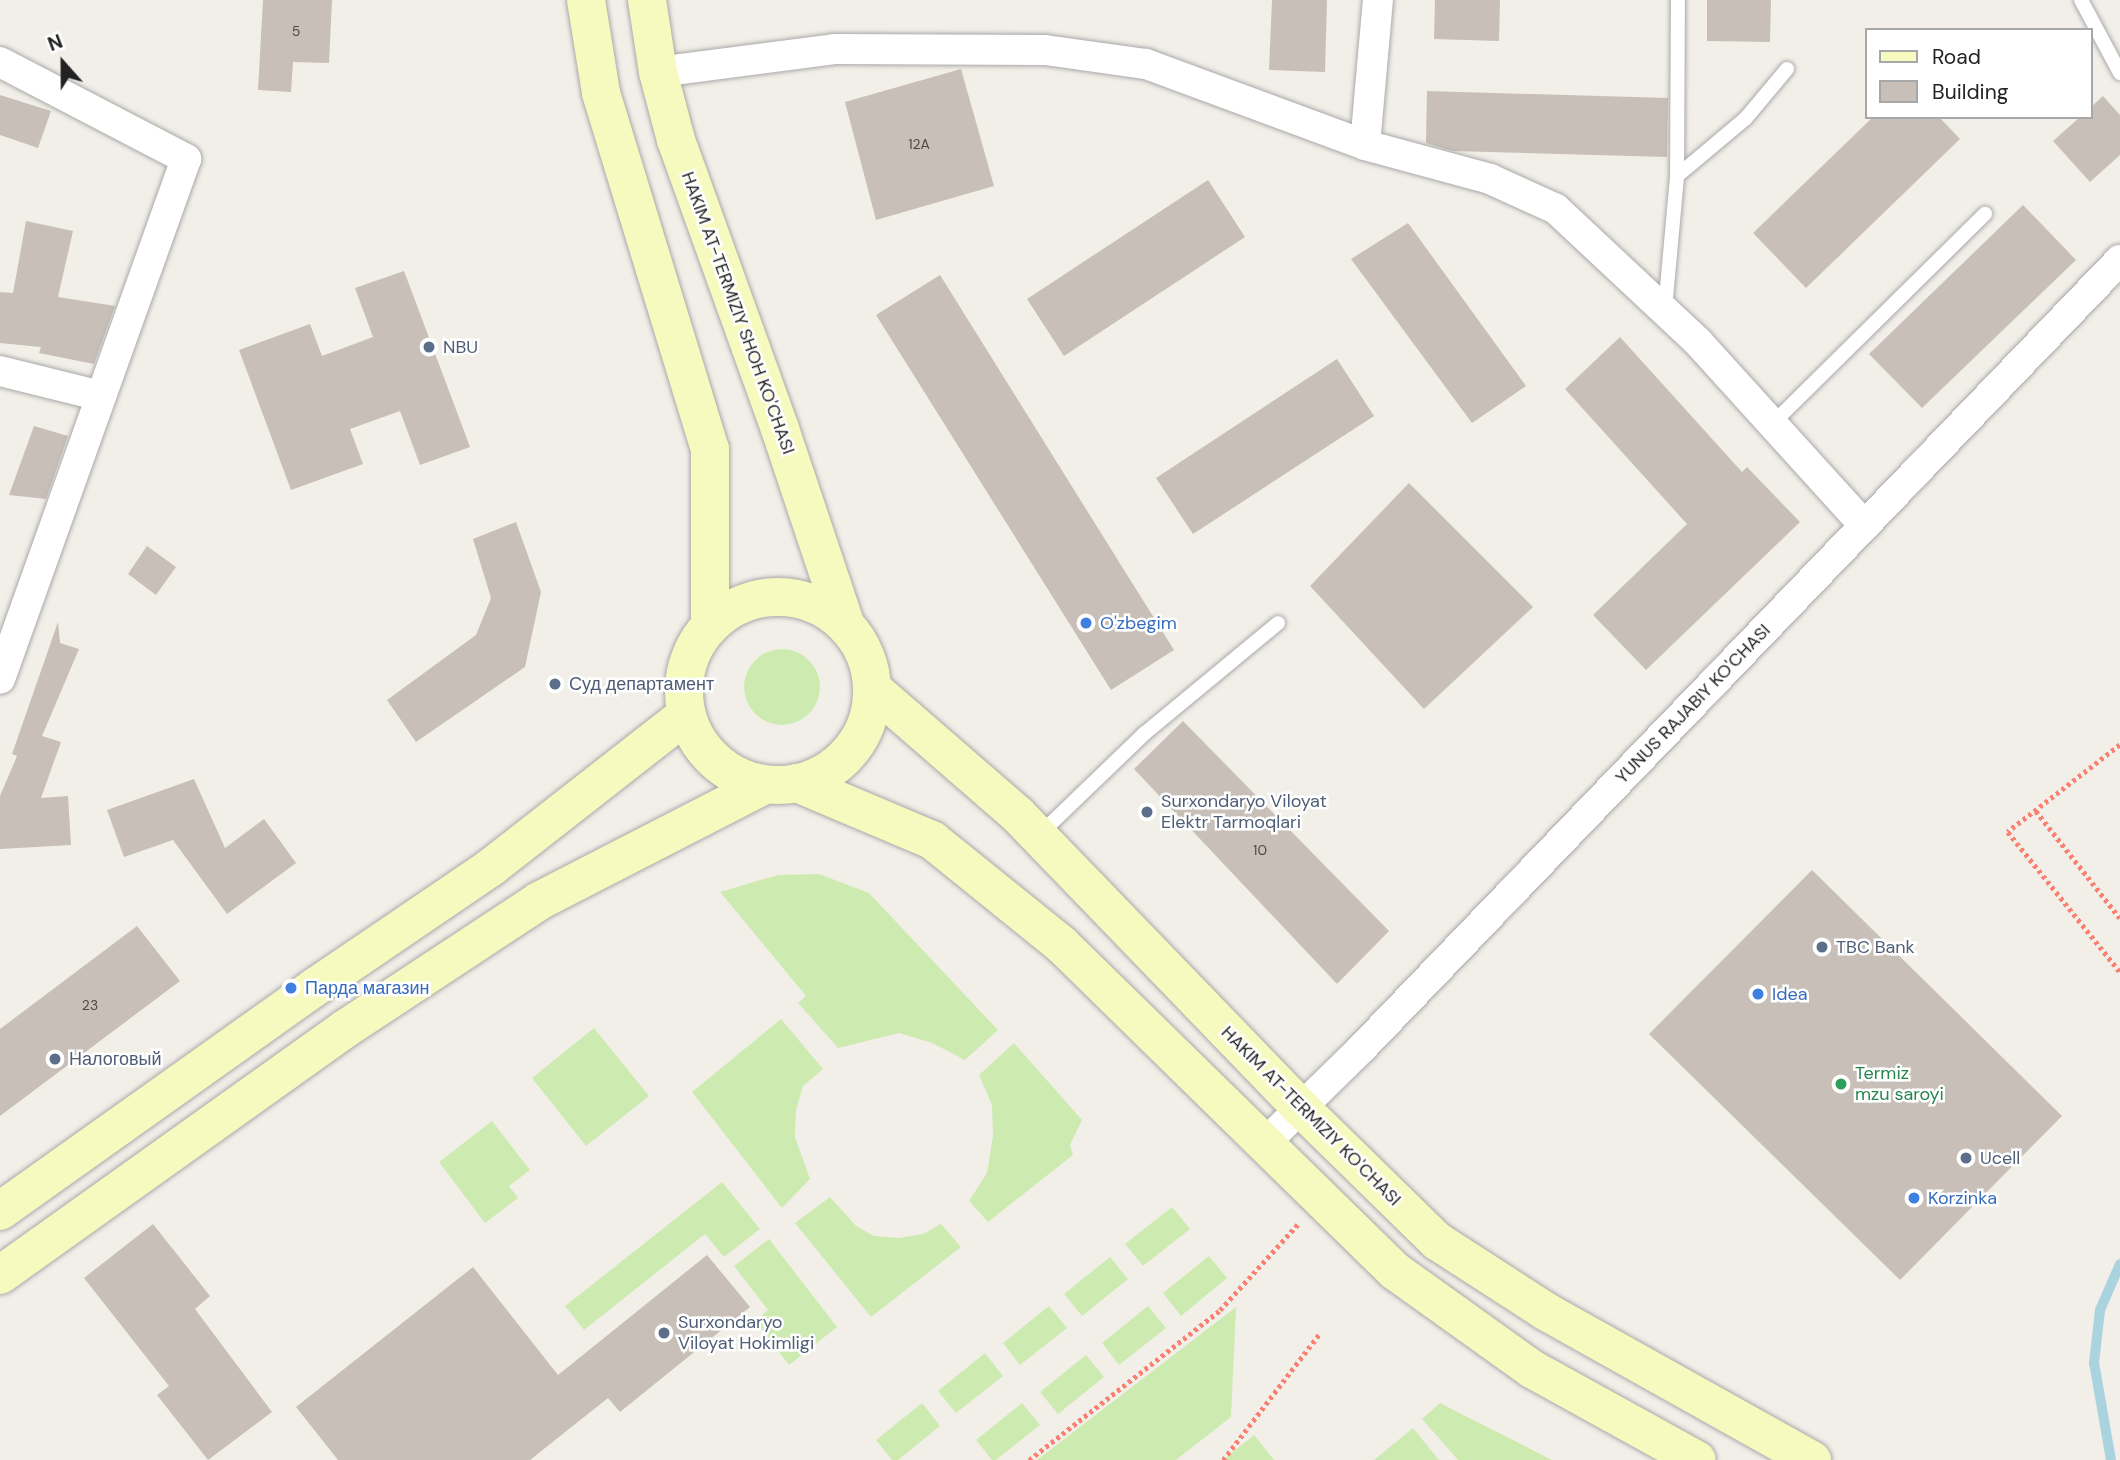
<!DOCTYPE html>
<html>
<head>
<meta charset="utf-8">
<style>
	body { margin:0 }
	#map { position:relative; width:2120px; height:1460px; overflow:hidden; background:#f2efe9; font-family:"DM Sans",sans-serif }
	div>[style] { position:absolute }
	.grass>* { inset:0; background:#cdebb0 }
	.round { border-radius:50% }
	.stream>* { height:10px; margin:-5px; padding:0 5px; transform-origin:5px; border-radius:5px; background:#aad3df }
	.building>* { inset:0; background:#c7bfb8 }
	.path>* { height:4.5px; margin-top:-2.25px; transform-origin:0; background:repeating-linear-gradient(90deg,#fa8072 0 3.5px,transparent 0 7px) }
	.roads { filter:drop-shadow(0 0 2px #a9a9a9) drop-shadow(0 0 2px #a9a9a9) }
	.lane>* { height:14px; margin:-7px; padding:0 7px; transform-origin:7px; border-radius:7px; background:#fff }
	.street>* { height:30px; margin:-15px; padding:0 15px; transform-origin:15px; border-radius:15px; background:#fff }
	.secondary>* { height:38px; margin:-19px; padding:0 19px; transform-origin:19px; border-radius:19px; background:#f7fabf }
	.secondary>.ring { margin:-19px; padding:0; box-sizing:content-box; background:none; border:38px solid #f7fabf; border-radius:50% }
	.dots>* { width:19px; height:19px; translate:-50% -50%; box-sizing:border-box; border:4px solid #fff; border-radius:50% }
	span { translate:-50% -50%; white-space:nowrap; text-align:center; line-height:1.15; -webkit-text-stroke:5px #fff; paint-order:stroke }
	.number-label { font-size:14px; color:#4b4948 }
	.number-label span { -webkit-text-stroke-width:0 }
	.street-label { font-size:18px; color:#222 }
	.service-label { font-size:18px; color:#4e5e75 }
	.left { translate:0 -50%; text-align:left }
	.shop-label { font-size:18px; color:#366cbe }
	.leisure-label { font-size:18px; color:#27864d }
	.legend { position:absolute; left:1865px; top:28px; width:228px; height:91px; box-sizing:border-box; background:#fff; border:2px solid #a7a7a7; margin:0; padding:9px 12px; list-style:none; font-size:21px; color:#222 }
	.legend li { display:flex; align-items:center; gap:14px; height:35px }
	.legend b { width:35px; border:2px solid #a7a7a7 }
	.north { position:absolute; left:28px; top:28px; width:70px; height:70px; -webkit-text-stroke:5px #fff; paint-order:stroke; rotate:339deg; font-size:19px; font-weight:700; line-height:28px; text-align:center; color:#222 }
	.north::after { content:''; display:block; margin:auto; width:24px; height:32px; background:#222; clip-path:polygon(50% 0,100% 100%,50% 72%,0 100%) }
</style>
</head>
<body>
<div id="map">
	<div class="grass">
		<div class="round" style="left:744px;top:649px;width:76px;height:76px"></div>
		<div style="clip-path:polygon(819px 874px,869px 893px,998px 1030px,965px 1060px,932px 1043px,899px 1033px,838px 1048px,798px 1003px,806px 996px,720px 892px,778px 875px)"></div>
		<div style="clip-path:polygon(781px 1019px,823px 1069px,803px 1086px,796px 1110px,795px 1137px,810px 1179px,782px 1208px,692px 1092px)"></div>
		<div style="clip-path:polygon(594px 1028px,649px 1096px,586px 1146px,532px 1078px)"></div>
		<div style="clip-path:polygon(1014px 1043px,1082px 1120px,1070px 1145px,1073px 1155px,988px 1222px,969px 1201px,987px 1173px,993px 1136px,992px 1105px,979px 1075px)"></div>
		<div style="clip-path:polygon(492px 1121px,530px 1170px,509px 1186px,518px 1198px,485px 1223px,439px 1162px)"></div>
		<div style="clip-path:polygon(722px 1182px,760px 1229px,724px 1257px,705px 1234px,584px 1330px,565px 1306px)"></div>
		<div style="clip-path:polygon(830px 1197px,856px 1226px,874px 1236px,899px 1238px,923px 1234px,941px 1224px,961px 1247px,871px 1317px,795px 1223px)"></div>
		<div style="clip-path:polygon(1172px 1207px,1190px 1229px,1143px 1266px,1125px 1244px)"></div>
		<div style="clip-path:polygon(769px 1239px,837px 1327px,789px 1365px,755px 1321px,768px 1310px,734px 1266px)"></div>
		<div style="clip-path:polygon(1209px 1256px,1227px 1278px,1181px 1316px,1163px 1293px)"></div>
		<div style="clip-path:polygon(1110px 1257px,1128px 1279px,1082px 1316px,1064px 1294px)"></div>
		<div style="clip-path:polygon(1049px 1306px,1067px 1328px,1020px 1365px,1003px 1343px)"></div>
		<div style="clip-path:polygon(1148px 1306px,1166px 1328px,1119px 1365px,1102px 1343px)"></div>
		<div style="clip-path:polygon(1236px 1307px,1231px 1417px,1176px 1460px,1037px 1460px)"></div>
		<div style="clip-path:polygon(985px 1353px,1003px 1376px,956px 1413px,938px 1391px)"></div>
		<div style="clip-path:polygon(1086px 1355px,1104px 1377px,1058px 1414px,1040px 1392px)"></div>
		<div style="clip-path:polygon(922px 1403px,940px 1426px,898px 1460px,892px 1460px,876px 1440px)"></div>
		<div style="clip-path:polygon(1022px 1403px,1040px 1425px,996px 1460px,992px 1460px,976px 1440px)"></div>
		<div style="clip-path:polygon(1440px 1403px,1552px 1460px,1458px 1460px,1422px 1419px)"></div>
		<div style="clip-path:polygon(1413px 1428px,1439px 1460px,1374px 1460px)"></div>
		<div style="clip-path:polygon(1254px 1435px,1274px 1460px,1223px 1460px)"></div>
	</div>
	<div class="stream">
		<div style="left:2111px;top:1460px;width:98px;rotate:-99.9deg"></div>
		<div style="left:2094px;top:1363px;width:53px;rotate:-83.5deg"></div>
		<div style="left:2100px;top:1310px;width:50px;rotate:-66.5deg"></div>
	</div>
	<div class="building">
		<div style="clip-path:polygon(263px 0,332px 0,329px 63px,293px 62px,291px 92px,258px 90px)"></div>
		<div style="clip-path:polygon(1272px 0,1327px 0,1325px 72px,1269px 70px)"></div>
		<div style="clip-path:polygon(1435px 0,1500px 0,1499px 41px,1434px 39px)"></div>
		<div style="clip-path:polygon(1707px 0,1771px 0,1770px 42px,1707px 41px)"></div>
		<div style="clip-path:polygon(961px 69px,994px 186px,876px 220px,845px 102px)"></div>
		<div style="clip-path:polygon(1427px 91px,1668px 98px,1667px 157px,1452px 151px,1426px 143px)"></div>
		<div style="clip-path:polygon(0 95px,51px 111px,38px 148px,0 135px)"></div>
		<div style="clip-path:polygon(2103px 96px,2120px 115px,2120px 155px,2090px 182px,2053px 141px,2080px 117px,2090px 117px,2090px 108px)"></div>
		<div style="clip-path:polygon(1873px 117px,1939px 117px,1960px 139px,1806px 288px,1753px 233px)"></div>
		<div style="clip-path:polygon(1208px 180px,1245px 237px,1064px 356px,1027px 299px)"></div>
		<div style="clip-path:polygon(2023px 205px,2076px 260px,1922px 408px,1869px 354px)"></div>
		<div style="clip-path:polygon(26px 221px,73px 231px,58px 297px,115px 306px,94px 364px,39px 353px,41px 347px,0 343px,0 292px,13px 293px)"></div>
		<div style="clip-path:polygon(1408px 223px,1526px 386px,1472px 423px,1351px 259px)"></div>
		<div style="clip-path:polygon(404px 271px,470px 447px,420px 465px,400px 411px,350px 429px,363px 464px,291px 490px,239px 350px,310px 324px,322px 356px,373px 337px,355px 288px)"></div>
		<div style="clip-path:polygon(940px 275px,1174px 650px,1111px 690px,876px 315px)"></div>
		<div style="clip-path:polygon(1620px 337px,1742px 472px,1747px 467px,1800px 522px,1646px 670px,1593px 615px,1687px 524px,1565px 389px)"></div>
		<div style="clip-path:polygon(1337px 359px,1374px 416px,1193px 534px,1156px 478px)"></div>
		<div style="clip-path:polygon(34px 426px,68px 436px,46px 499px,9px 495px)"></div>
		<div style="clip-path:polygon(1409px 483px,1533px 607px,1424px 709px,1310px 586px)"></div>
		<div style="clip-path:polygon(516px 522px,541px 592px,525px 667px,416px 742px,387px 700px,476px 635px,491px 598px,473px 539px)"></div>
		<div style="clip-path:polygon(147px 546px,176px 567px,156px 595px,128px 574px)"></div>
		<div style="clip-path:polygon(58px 622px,60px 643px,79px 649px,42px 736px,61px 742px,41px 798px,68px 796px,71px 845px,0 849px,0 796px,17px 756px,12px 754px)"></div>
		<div style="clip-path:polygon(1183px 721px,1389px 931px,1337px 984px,1134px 769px)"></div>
		<div style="clip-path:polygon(194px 779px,225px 848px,264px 819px,296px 863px,227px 914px,173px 840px,124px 857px,107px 810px)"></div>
		<div style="clip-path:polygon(1812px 870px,2062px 1116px,1900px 1280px,1649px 1034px)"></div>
		<div style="clip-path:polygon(137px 926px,180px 981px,0 1116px,0 1029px)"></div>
		<div style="clip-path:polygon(153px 1224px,210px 1296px,195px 1309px,272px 1412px,208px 1460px,157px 1395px,169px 1386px,84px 1278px)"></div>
		<div style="clip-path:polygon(707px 1255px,750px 1307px,620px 1412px,608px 1398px,530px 1460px,338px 1460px,296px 1407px,473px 1267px,558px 1375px)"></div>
	</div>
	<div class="path">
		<div style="left:2120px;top:745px;width:142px;rotate:142.2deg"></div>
		<div style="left:2008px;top:832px;width:179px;rotate:51.3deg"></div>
		<div style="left:2036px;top:811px;width:136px;rotate:51.9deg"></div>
		<div style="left:1029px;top:1460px;width:243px;rotate:-38.1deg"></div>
		<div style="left:1220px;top:1310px;width:118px;rotate:-47.8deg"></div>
		<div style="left:1223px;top:1460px;width:160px;rotate:-52.6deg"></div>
	</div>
	<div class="roads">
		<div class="lane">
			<div style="left:2081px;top:0;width:83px;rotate:61.9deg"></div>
			<div style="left:1677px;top:176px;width:176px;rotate:-89.7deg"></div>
			<div style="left:1665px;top:309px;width:134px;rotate:-84.8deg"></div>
			<div style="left:1677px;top:176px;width:90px;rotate:-40deg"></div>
			<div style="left:1746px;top:118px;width:64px;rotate:-50.1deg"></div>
			<div style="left:1773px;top:423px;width:298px;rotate:-44.6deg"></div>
			<div style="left:1039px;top:835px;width:146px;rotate:-43.9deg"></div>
			<div style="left:1144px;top:734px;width:174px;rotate:-39.6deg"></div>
		</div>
		<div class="street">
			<div style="left:0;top:62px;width:210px;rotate:27.5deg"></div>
			<div style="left:186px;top:159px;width:552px;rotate:109.68deg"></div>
			<div style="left:658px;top:72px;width:178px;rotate:-7.4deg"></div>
			<div style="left:835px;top:49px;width:210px;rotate:0.3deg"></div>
			<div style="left:1045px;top:50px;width:102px;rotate:7.9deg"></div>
			<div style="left:1146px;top:64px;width:233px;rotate:20.3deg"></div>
			<div style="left:1365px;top:145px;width:130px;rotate:15.2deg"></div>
			<div style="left:1490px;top:179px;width:72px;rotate:24.4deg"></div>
			<div style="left:1556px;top:209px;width:195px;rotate:43.1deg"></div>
			<div style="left:1698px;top:342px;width:248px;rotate:47.8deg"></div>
			<div style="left:1365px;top:145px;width:146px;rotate:-84.9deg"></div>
			<div style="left:0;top:371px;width:104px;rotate:13.9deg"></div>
			<div style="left:1264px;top:1144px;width:136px;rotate:-44.4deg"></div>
			<div style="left:1361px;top:1049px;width:1095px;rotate:-46.11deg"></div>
		</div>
		<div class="secondary">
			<div style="left:586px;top:0;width:94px;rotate:80.8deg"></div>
			<div style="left:601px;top:93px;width:372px;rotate:73deg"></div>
			<div style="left:710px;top:449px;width:175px;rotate:90deg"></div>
			<div style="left:647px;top:0;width:73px;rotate:81.3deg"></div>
			<div style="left:658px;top:72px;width:70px;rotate:75.2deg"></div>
			<div style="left:676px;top:140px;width:307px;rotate:70.2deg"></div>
			<div style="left:780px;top:429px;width:205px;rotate:71.5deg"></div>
			<div class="ring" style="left:684px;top:597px;width:150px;height:150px"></div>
			<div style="left:873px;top:689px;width:192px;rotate:41deg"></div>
			<div style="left:1018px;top:815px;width:409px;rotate:46deg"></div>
			<div style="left:1302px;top:1109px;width:189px;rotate:44.4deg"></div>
			<div style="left:1437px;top:1241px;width:129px;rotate:32.9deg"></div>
			<div style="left:1545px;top:1311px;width:306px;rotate:29.2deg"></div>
			<div style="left:797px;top:783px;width:147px;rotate:22.9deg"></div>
			<div style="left:932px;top:840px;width:167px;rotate:38.9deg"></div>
			<div style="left:1062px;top:945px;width:466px;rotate:44.4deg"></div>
			<div style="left:1395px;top:1271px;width:168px;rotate:35.6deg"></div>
			<div style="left:1532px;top:1369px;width:188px;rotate:28.9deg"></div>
			<div style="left:0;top:1211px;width:387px;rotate:-35.4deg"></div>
			<div style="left:315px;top:987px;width:212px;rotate:-34.2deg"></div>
			<div style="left:490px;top:868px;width:249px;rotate:-38deg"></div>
			<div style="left:0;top:1275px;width:424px;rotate:-35.5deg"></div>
			<div style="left:345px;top:1029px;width:232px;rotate:-33.4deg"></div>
			<div style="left:539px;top:901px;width:254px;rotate:-27.2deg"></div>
		</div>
	</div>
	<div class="dots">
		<div style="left:429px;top:347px;background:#5c6f8a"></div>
		<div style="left:1086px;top:623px;background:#3f7fe0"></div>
		<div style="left:555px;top:684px;background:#5c6f8a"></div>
		<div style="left:1147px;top:812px;background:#5c6f8a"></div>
		<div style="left:1822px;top:947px;background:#5c6f8a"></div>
		<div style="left:291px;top:988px;background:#3f7fe0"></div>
		<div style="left:1758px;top:994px;background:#3f7fe0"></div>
		<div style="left:55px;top:1059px;background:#5c6f8a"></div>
		<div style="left:1841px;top:1084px;background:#2e9e5b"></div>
		<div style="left:1966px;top:1158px;background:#5c6f8a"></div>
		<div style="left:1914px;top:1198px;background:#3f7fe0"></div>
		<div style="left:664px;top:1333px;background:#5c6f8a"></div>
	</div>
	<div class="number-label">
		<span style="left:296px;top:31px">5</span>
		<span style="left:919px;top:144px">12A</span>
		<span style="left:1260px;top:850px">10</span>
		<span style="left:90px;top:1005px">23</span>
	</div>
	<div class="street-label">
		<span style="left:738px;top:313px;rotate:70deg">HAKIM AT-TERMIZIY SHOH KO'CHASI</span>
		<span style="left:1693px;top:704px;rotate:-46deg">YUNUS RAJABIY KO'CHASI</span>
		<span style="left:1311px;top:1116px;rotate:45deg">HAKIM AT-TERMIZIY KO'CHASI</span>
	</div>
	<div class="service-label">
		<span class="left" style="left:443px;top:347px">NBU</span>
		<span class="left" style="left:569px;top:684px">Суд департамент</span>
		<span class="left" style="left:1161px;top:812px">Surxondaryo Viloyat<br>Elektr Tarmoqlari</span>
		<span class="left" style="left:1836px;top:947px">TBC Bank</span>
		<span class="left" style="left:69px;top:1059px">Налоговый</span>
		<span class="left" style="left:1980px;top:1158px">Ucell</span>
		<span class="left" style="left:678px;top:1333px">Surxondaryo<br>Viloyat Hokimligi</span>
	</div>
	<div class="shop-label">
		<span class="left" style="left:1100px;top:623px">O'zbegim</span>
		<span class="left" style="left:305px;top:988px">Парда магазин</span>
		<span class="left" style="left:1772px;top:994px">Idea</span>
		<span class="left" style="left:1928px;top:1198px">Korzinka</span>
	</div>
	<div class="leisure-label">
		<span class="left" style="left:1855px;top:1084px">Termiz<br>mzu saroyi</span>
	</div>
	<ul class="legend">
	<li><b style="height:9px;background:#f7fabf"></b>Road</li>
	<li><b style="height:19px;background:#c7bfb8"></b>Building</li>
	</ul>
	<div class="north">N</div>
</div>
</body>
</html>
